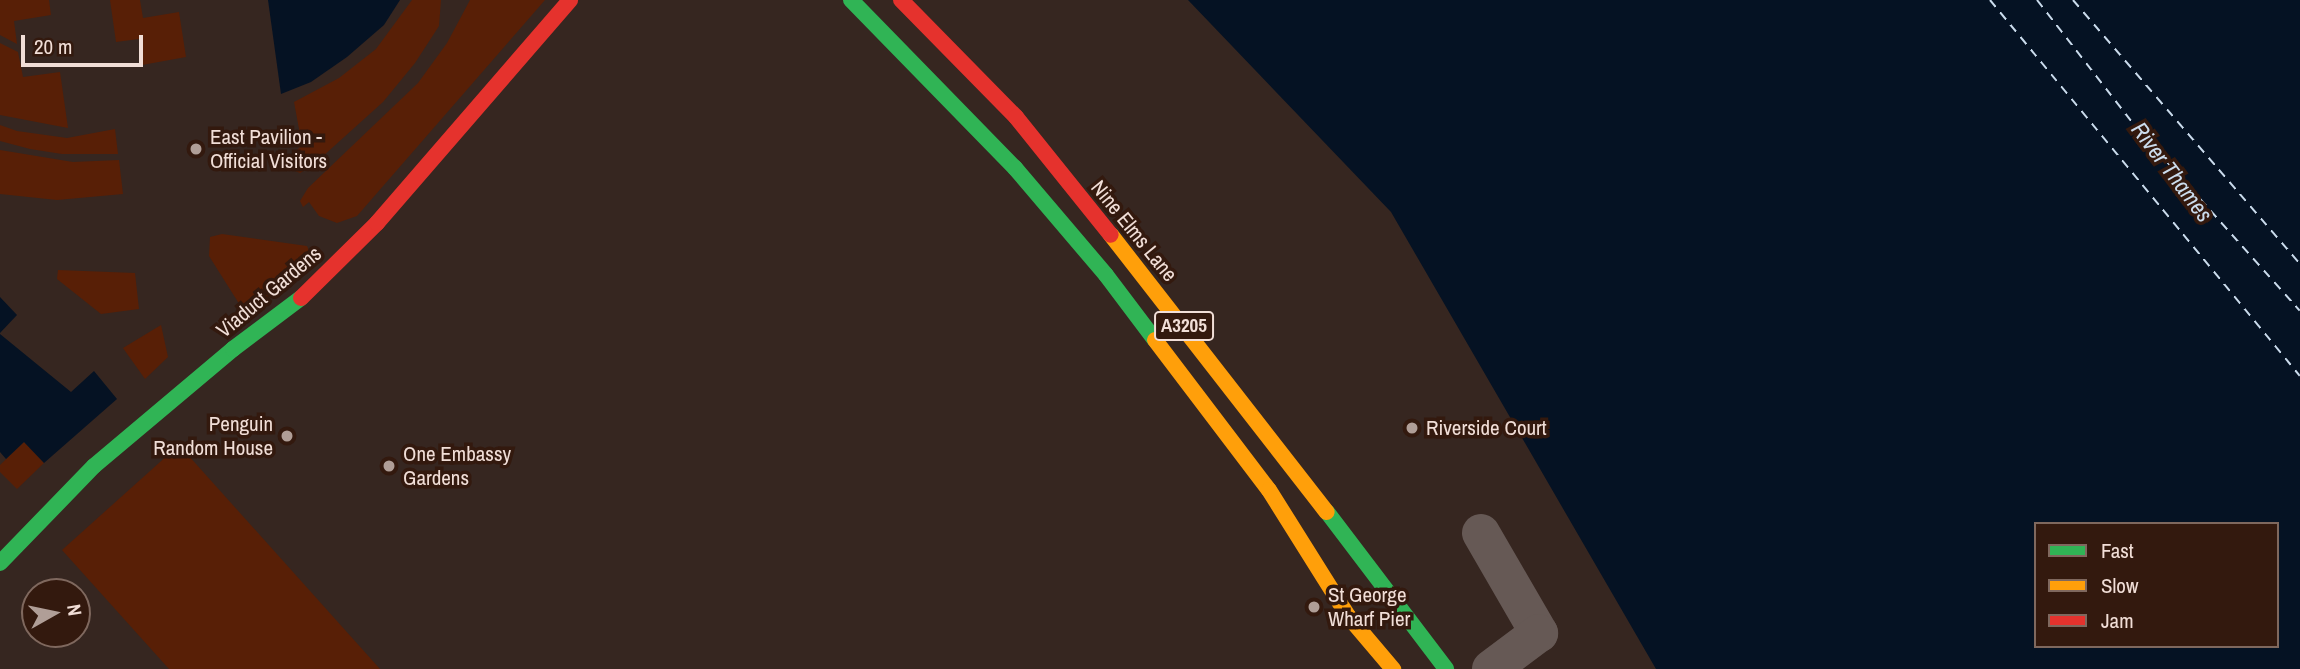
<!DOCTYPE html>
<html>
<head>
<meta charset="utf-8">
<style>
	body { margin:0 }
	#map { position:relative; width:2300px; height:669px; overflow:hidden; background:#362620; font-family:"Archivo Narrow",sans-serif }
	div>[style] { position:absolute }
	.green>* { inset:0; background:#581f06 }
	.water>* { inset:0; background:#051223 }
	.ferry>* { height:2px; margin-top:-1px; transform-origin:0; background:repeating-linear-gradient(90deg,#cbdced 0 9px,transparent 0 16px) }
	.street>* { height:38px; margin:-19px; padding:0 19px; transform-origin:19px; border-radius:19px; background:#665955 }
	.fast>* { height:16px; margin:-8px; padding:0 8px; transform-origin:8px; border-radius:8px; background:#30b455 }
	.slow>* { height:16px; margin:-8px; padding:0 8px; transform-origin:8px; border-radius:8px; background:#ff9f0a }
	.jam>* { height:16px; margin:-8px; padding:0 8px; transform-origin:8px; border-radius:8px; background:#e5322d }
	.dots>* { width:19px; height:19px; translate:-50% -50%; box-sizing:border-box; border:4px solid #33190e; border-radius:50% }
	span { translate:-50% -50%; white-space:nowrap; text-align:center; line-height:1.15; -webkit-text-stroke:7px #33190e; paint-order:stroke }
	.shield-label span { padding:2px 5px; background:#33190e; border:2px solid; border-radius:5px; -webkit-text-stroke-width:0 }
	.shield-label { font-size:19px; color:#f1ded7; font-weight:700 }
	.poi-label { font-size:21px; color:#f1ded7 }
	.left { translate:0 -50%; text-align:left }
	.right { translate:-100% -50%; text-align:right }
	.street-label { font-size:21px; color:#f1ded7 }
	.water-label { font-size:23px; color:#cbdced; font-style:italic }
	.legend { position:absolute; left:2034px; top:522px; width:245px; height:126px; box-sizing:border-box; background:#33190e; border:2px solid #7f685e; margin:0; padding:9px 12px; list-style:none; font-size:21px; color:#f1ded7 }
	.legend li { display:flex; align-items:center; gap:14px; height:35px }
	.legend b { width:35px; border:2px solid #7f685e }
	.north { position:absolute; left:21px; top:578px; width:70px; height:70px; box-sizing:border-box; background:#33190e; border:2px solid #7f685e; border-radius:50%; rotate:81deg; font-size:19px; font-weight:700; line-height:28px; text-align:center; color:#f1ded7 }
	.north::after { content:''; display:block; margin:auto; width:24px; height:32px; background:#b09e97; clip-path:polygon(50% 0,100% 100%,50% 72%,0 100%) }
	.scale { position:absolute; left:21px; top:35px; width:122px; height:32px; box-sizing:border-box; border:4px solid #f1ded7; border-top:0; padding-left:9px; font-size:21px; line-height:24px; white-space:nowrap; color:#f1ded7; -webkit-text-stroke:5px #33190e; paint-order:stroke }
</style>
</head>
<body>
<div id="map">
	<div class="green">
		<div style="clip-path:polygon(0 0,49px 0,51px 15px,14px 21px,17px 44px,0 35px)"></div>
		<div style="clip-path:polygon(110px 0,140px 0,143px 18px,179px 12px,186px 57px,142px 65px,139px 39px,116px 42px)"></div>
		<div style="clip-path:polygon(412px 0,441px 0,439px 26px,415px 63px,383px 102px,312px 166px,300px 173px,293px 170px,292px 155px,302px 145px,294px 102px,339px 78px,376px 49px)"></div>
		<div style="clip-path:polygon(470px 0,545px 0,357px 216px,337px 223px,319px 216px,309px 202px,303px 207px,300px 201px,308px 188px,418px 83px,447px 43px)"></div>
		<div style="clip-path:polygon(0 43px,18px 52px,23px 77px,60px 72px,68px 128px,0 115px)"></div>
		<div style="clip-path:polygon(0 125px,17px 131px,67px 138px,115px 129px,118px 154px,62px 154px,30px 149px,0 141px)"></div>
		<div style="clip-path:polygon(0 150px,73px 162px,119px 160px,123px 194px,57px 200px,0 194px)"></div>
		<div style="clip-path:polygon(222px 234px,307px 246px,314px 262px,311px 269px,257px 305px,248px 308px,238px 302px,209px 256px,210px 237px)"></div>
		<div style="clip-path:polygon(58px 270px,135px 273px,139px 309px,101px 314px,57px 279px)"></div>
		<div style="clip-path:polygon(161px 325px,168px 357px,145px 379px,123px 348px)"></div>
		<div style="clip-path:polygon(24px 442px,44px 463px,17px 489px,0 472px,0 465px)"></div>
		<div style="clip-path:polygon(179px 445px,380px 669px,169px 669px,62px 550px)"></div>
	</div>
	<div class="water">
		<div style="clip-path:polygon(268px 0,400px 0,384px 25px,347px 57px,311px 82px,281px 94px)"></div>
		<div style="clip-path:polygon(evenodd,1188px 0,2300px 0,2300px 669px,1656px 669px,1391px 212px,1188px 0,2036px 524px,2277px 524px,2277px 646px,2036px 646px,2036px 524px)"></div>
		<div style="clip-path:polygon(0 297px,17px 315px,0 333px)"></div>
		<div style="clip-path:polygon(0 334px,71px 392px,94px 371px,117px 399px,44px 463px,24px 442px,6px 459px,0 452px)"></div>
	</div>
	<div class="ferry">
		<div style="left:1990px;top:0;width:487px;rotate:50.5deg"></div>
		<div style="left:2037px;top:0;width:161px;rotate:52.1deg"></div>
		<div style="left:2136px;top:127px;width:246px;rotate:48.3deg"></div>
		<div style="left:2073px;top:0;width:348px;rotate:49.3deg"></div>
	</div>
	<div class="street">
		<div style="left:1481px;top:533px;width:116px;rotate:59.9deg"></div>
		<div style="left:1539px;top:633px;width:60px;rotate:143.1deg"></div>
	</div>
	<div class="fast">
		<div style="left:851px;top:0;width:235px;rotate:45.7deg"></div>
		<div style="left:1015px;top:168px;width:140px;rotate:49.6deg"></div>
		<div style="left:1106px;top:275px;width:81px;rotate:53deg"></div>
		<div style="left:1327px;top:512px;width:197px;rotate:52.8deg"></div>
		<div style="left:0;top:563px;width:135px;rotate:-45.9deg"></div>
		<div style="left:94px;top:466px;width:182px;rotate:-40.1deg"></div>
		<div style="left:233px;top:349px;width:85px;rotate:-36.9deg"></div>
	</div>
	<div class="slow">
		<div style="left:1111px;top:235px;width:351px;rotate:52.1deg"></div>
		<div style="left:1155px;top:340px;width:188px;rotate:52.8deg"></div>
		<div style="left:1269px;top:490px;width:149px;rotate:57.9deg"></div>
		<div style="left:1348px;top:616px;width:70px;rotate:49.7deg"></div>
	</div>
	<div class="jam">
		<div style="left:901px;top:0;width:164px;rotate:45.5deg"></div>
		<div style="left:1016px;top:117px;width:151px;rotate:51.2deg"></div>
		<div style="left:301px;top:298px;width:107px;rotate:-44.6deg"></div>
		<div style="left:377px;top:223px;width:295px;rotate:-49.1deg"></div>
	</div>
	<div class="dots">
		<div style="left:196px;top:149px;background:#b09e97"></div>
		<div style="left:1412px;top:428px;background:#b09e97"></div>
		<div style="left:287px;top:436px;background:#b09e97"></div>
		<div style="left:389px;top:466px;background:#b09e97"></div>
		<div style="left:1314px;top:607px;background:#b09e97"></div>
	</div>
	<div class="shield-label">
		<span style="left:1184px;top:326px">A3205</span>
	</div>
	<div class="poi-label">
		<span class="left" style="left:210px;top:149px">East Pavilion -<br>Official Visitors</span>
		<span class="right" style="left:273px;top:436px">Penguin<br>Random House</span>
		<span class="left" style="left:1426px;top:428px">Riverside Court</span>
		<span class="left" style="left:403px;top:466px">One Embassy<br>Gardens</span>
		<span class="left" style="left:1328px;top:607px">St George<br>Wharf Pier</span>
	</div>
	<div class="street-label">
		<span style="left:1134px;top:231px;rotate:51deg">Nine Elms Lane</span>
		<span style="left:269px;top:292px;rotate:-40deg">Viaduct Gardens</span>
	</div>
	<div class="water-label">
		<span style="left:2172px;top:172px;rotate:53deg">River Thames</span>
	</div>
	<ul class="legend">
	<li><b style="height:9px;background:#30b455"></b>Fast</li>
	<li><b style="height:9px;background:#ff9f0a"></b>Slow</li>
	<li><b style="height:9px;background:#e5322d"></b>Jam</li>
	</ul>
	<div class="north">N</div>
	<div class="scale">20 m</div>
</div>
</body>
</html>
